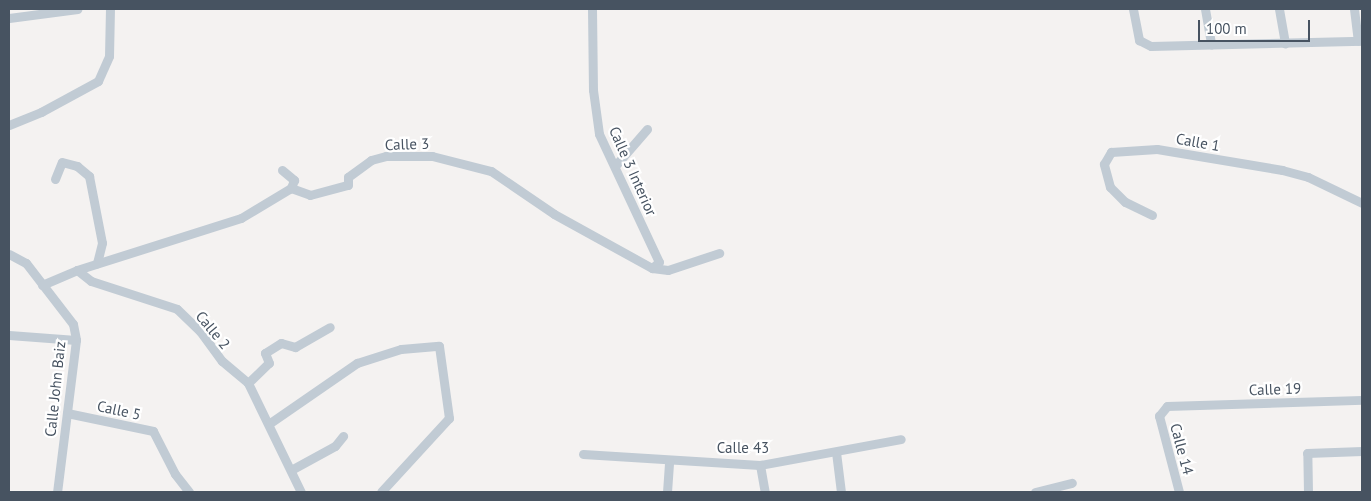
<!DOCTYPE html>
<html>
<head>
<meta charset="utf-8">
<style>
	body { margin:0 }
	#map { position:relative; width:1371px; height:501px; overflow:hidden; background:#f4f2f1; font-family:"PT Sans",sans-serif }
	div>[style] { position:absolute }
	.minor>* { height:9px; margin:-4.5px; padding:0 4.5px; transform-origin:4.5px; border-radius:4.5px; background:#c1cbd4 }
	span { translate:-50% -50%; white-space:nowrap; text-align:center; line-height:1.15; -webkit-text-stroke:4.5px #fff; paint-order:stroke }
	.street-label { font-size:15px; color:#475361 }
	.frame { position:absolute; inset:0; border:10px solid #475361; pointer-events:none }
	.scale { position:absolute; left:1198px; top:20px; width:112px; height:22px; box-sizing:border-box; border:2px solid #475361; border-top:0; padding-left:6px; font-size:15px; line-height:18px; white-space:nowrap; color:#475361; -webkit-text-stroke:4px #fff; paint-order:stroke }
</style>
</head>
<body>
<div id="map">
	<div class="minor">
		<div style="left:592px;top:9px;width:81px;rotate:89.3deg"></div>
		<div style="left:593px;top:90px;width:44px;rotate:82.2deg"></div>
		<div style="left:599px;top:134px;width:141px;rotate:64.9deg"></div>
		<div style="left:659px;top:262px;width:9px;rotate:139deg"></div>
		<div style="left:1133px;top:9px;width:32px;rotate:79deg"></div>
		<div style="left:1139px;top:40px;width:13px;rotate:27deg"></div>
		<div style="left:1151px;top:46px;width:211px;rotate:-1.4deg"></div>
		<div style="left:1205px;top:9px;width:36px;rotate:80deg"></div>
		<div style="left:1279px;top:9px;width:35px;rotate:80deg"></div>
		<div style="left:1354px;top:9px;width:32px;rotate:83deg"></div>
		<div style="left:9px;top:18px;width:69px;rotate:-7.5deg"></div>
		<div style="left:9px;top:125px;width:35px;rotate:-22deg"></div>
		<div style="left:41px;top:112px;width:65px;rotate:-28.5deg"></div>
		<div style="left:98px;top:81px;width:27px;rotate:-66deg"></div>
		<div style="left:109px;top:56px;width:47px;rotate:-88.8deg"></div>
		<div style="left:615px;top:166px;width:49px;rotate:-49.1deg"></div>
		<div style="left:282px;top:170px;width:16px;rotate:40deg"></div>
		<div style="left:294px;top:180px;width:9px;rotate:111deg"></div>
		<div style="left:55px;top:179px;width:18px;rotate:-68deg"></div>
		<div style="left:62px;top:162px;width:16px;rotate:15deg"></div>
		<div style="left:77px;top:166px;width:16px;rotate:40deg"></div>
		<div style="left:89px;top:176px;width:68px;rotate:79deg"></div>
		<div style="left:102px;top:243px;width:21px;rotate:104deg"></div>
		<div style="left:1152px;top:215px;width:30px;rotate:-154deg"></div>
		<div style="left:1125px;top:202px;width:21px;rotate:-135deg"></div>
		<div style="left:1110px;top:187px;width:24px;rotate:-105deg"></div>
		<div style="left:1104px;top:164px;width:14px;rotate:-60deg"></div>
		<div style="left:1111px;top:152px;width:46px;rotate:-3.7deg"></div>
		<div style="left:1157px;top:149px;width:127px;rotate:9.5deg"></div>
		<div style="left:1282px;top:170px;width:27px;rotate:15deg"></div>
		<div style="left:1308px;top:177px;width:60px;rotate:25.7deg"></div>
		<div style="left:9px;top:254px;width:19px;rotate:28deg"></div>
		<div style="left:26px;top:263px;width:77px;rotate:52.4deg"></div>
		<div style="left:73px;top:324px;width:16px;rotate:79deg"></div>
		<div style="left:76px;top:340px;width:153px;rotate:97.1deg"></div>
		<div style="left:77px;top:270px;width:172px;rotate:-17.6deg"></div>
		<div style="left:241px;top:218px;width:58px;rotate:-31deg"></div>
		<div style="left:291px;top:188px;width:20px;rotate:20deg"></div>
		<div style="left:310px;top:195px;width:39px;rotate:-15deg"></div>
		<div style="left:348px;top:185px;width:8px;rotate:-90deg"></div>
		<div style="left:348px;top:177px;width:29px;rotate:-36deg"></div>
		<div style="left:371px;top:160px;width:16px;rotate:-15deg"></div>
		<div style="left:386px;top:156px;width:46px"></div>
		<div style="left:432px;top:156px;width:61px;rotate:14.3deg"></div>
		<div style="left:491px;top:171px;width:76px;rotate:34.3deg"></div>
		<div style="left:554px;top:214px;width:112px;rotate:28.9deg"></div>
		<div style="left:652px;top:268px;width:16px;rotate:7deg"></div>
		<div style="left:668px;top:270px;width:54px;rotate:-18.4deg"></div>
		<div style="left:42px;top:285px;width:38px;rotate:-23deg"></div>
		<div style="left:77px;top:270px;width:18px;rotate:38deg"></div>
		<div style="left:91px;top:281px;width:90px;rotate:18deg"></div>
		<div style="left:177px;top:309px;width:32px;rotate:44deg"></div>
		<div style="left:200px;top:331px;width:37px;rotate:54deg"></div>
		<div style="left:222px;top:361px;width:34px;rotate:40deg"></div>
		<div style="left:248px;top:383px;width:121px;rotate:64.1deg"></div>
		<div style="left:9px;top:335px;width:67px;rotate:4.3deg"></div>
		<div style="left:248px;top:383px;width:29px;rotate:-44deg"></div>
		<div style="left:269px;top:363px;width:11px;rotate:-112deg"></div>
		<div style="left:265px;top:353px;width:19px;rotate:-32deg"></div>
		<div style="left:281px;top:343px;width:15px;rotate:16deg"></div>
		<div style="left:295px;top:347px;width:40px;rotate:-29.7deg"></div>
		<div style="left:67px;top:413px;width:88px;rotate:11.8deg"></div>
		<div style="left:153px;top:431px;width:48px;rotate:62.9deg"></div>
		<div style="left:175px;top:474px;width:23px;rotate:52deg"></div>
		<div style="left:270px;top:423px;width:106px;rotate:-34.6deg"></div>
		<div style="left:357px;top:363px;width:46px;rotate:-17.7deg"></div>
		<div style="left:401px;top:349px;width:38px;rotate:-5deg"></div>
		<div style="left:439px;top:346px;width:73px;rotate:82.1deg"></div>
		<div style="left:449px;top:418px;width:100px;rotate:132.6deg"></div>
		<div style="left:836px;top:452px;width:40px;rotate:82.9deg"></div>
		<div style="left:583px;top:454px;width:177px;rotate:3.6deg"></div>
		<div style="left:760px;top:465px;width:143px;rotate:-10.4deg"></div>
		<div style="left:760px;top:465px;width:27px;rotate:80deg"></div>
		<div style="left:291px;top:470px;width:50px;rotate:-28.6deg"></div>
		<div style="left:335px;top:446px;width:13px;rotate:-51deg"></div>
		<div style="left:667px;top:492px;width:32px;rotate:-86deg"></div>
		<div style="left:1035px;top:492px;width:38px;rotate:-14deg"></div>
		<div style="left:1179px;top:492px;width:79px;rotate:-104.7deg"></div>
		<div style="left:1159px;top:416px;width:13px;rotate:-51deg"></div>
		<div style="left:1167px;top:406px;width:195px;rotate:-1.8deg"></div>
		<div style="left:1308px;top:492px;width:39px;rotate:-91deg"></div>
		<div style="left:1307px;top:453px;width:55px;rotate:-2.1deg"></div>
	</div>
	<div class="street-label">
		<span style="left:1198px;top:142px;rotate:10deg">Calle 1</span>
		<span style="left:407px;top:144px;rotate:-2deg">Calle 3</span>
		<span style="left:633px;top:171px;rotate:66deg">Calle 3 Interior</span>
		<span style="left:213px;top:330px;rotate:50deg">Calle 2</span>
		<span style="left:55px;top:389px;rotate:-84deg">Calle John Baiz</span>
		<span style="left:1275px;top:389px;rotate:-2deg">Calle 19</span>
		<span style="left:119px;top:410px;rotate:12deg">Calle 5</span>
		<span style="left:743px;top:448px">Calle 43</span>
		<span style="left:1182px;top:449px;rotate:75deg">Calle 14</span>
	</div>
	<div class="frame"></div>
	<div class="scale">100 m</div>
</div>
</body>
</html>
